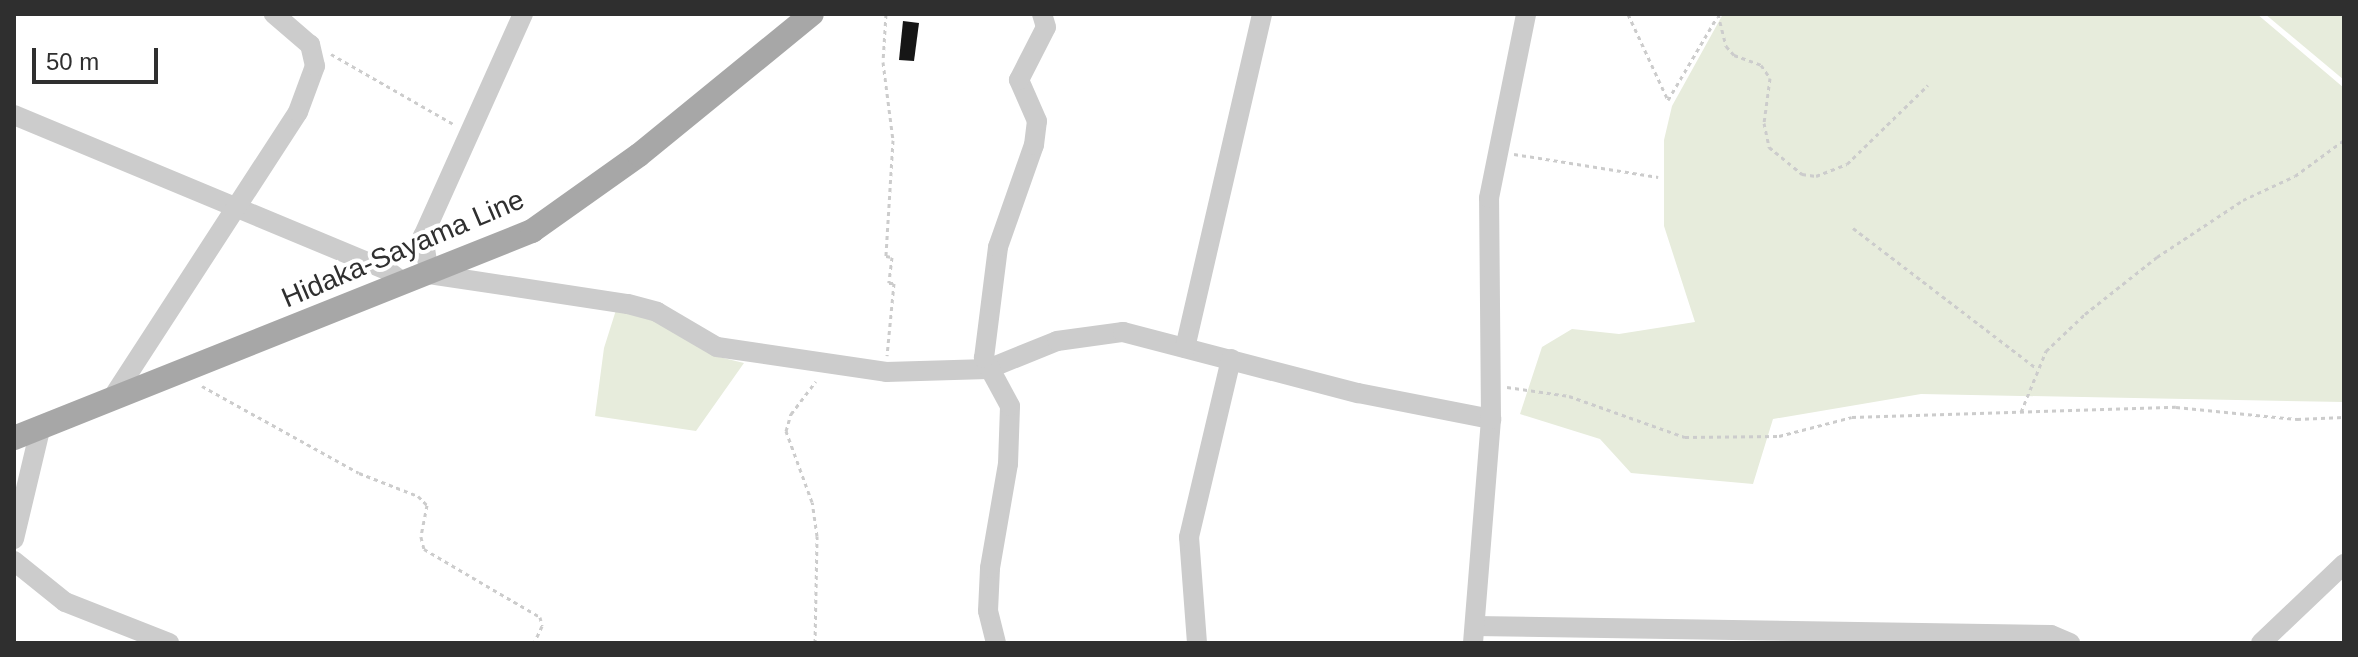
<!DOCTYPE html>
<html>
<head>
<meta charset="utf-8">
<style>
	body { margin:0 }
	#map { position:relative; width:2358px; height:657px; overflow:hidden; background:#fff; font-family:Arial,sans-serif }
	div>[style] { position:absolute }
	.green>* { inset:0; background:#e7ecdc }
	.building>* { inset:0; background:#161616 }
	.path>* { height:3px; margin-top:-1.5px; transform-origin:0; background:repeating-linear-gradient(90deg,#ccc 0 4px,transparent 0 8px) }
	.minor>* { height:20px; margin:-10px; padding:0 10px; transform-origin:10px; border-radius:10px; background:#ccc }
	.major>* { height:24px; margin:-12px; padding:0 12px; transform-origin:12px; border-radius:12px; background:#a7a7a7 }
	span { translate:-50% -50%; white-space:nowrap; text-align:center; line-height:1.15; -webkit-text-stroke:8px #fff; paint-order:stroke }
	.street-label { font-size:28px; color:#2f2f2f }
	.frame { position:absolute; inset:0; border:16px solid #2f2f2f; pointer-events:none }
	.scale { position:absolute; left:32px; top:48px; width:126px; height:36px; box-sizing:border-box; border:4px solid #2f2f2f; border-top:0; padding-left:10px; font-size:24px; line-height:28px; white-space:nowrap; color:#2f2f2f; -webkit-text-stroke:6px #fff; paint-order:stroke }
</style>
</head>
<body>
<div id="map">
	<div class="green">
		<div style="clip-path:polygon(1723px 14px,2257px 14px,2344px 88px,2344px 402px,1921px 394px,1773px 419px,1753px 484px,1631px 473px,1600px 439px,1520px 414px,1542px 347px,1572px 329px,1619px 334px,1695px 322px,1664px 226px,1664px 140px,1672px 106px)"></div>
		<div style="clip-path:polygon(2265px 14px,2344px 14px,2344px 80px)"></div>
		<div style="clip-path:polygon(616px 310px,658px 322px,715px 356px,744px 363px,696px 431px,595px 416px,604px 348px)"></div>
	</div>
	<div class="building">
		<div style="clip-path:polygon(903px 21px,919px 23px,914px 61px,899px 60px)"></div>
	</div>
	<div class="path">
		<div style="left:886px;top:14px;width:48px;rotate:93.6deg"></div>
		<div style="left:883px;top:62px;width:79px;rotate:82.7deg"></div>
		<div style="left:893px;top:140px;width:116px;rotate:93.5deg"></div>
		<div style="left:886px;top:256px;width:6px;rotate:9deg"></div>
		<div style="left:892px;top:257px;width:26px;rotate:97deg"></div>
		<div style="left:889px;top:283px;width:5px"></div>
		<div style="left:894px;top:283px;width:73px;rotate:95.5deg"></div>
		<div style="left:1628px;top:14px;width:95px;rotate:65.1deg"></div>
		<div style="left:1668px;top:100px;width:96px;rotate:-59.4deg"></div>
		<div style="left:1718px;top:14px;width:33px;rotate:76deg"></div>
		<div style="left:1726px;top:46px;width:12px;rotate:48deg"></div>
		<div style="left:1734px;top:55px;width:29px;rotate:20deg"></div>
		<div style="left:1761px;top:65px;width:16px;rotate:55deg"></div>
		<div style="left:1770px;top:78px;width:45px;rotate:97.6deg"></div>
		<div style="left:1764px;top:123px;width:25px;rotate:78deg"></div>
		<div style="left:1769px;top:147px;width:43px;rotate:39.3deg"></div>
		<div style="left:1802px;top:174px;width:14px;rotate:8deg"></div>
		<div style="left:1816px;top:176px;width:33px;rotate:-21deg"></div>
		<div style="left:1847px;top:164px;width:113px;rotate:-44.3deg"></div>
		<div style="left:331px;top:54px;width:141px;rotate:29.8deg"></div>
		<div style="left:1514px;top:154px;width:146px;rotate:9.1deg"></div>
		<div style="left:1853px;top:228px;width:230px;rotate:37.4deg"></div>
		<div style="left:202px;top:386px;width:179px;rotate:29deg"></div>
		<div style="left:359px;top:473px;width:63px;rotate:21.3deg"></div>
		<div style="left:418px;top:496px;width:13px;rotate:45deg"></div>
		<div style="left:427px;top:505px;width:33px;rotate:101deg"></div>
		<div style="left:421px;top:537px;width:12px;rotate:76deg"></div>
		<div style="left:424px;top:549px;width:134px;rotate:30.4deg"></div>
		<div style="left:540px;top:617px;width:9px;rotate:77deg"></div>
		<div style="left:542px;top:626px;width:19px;rotate:115deg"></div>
		<div style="left:1507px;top:387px;width:63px;rotate:8.3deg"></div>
		<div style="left:1569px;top:396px;width:123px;rotate:19.5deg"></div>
		<div style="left:1685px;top:437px;width:94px;rotate:-0.6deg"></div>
		<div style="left:1779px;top:436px;width:75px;rotate:-14.6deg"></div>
		<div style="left:1852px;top:417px;width:324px;rotate:-1.8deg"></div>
		<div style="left:2176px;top:407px;width:122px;rotate:5.7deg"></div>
		<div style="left:2297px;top:419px;width:47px;rotate:-2.4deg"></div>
		<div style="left:2021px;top:412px;width:66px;rotate:-67.7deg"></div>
		<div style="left:2046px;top:351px;width:54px;rotate:-43.5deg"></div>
		<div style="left:2085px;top:314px;width:92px;rotate:-38.4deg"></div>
		<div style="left:2157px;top:257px;width:103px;rotate:-33.5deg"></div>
		<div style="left:2243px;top:200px;width:57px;rotate:-24.8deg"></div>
		<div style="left:2295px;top:176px;width:61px;rotate:-36.3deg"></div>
		<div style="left:815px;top:643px;width:107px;rotate:-88.9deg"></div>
		<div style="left:817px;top:536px;width:34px;rotate:-98deg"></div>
		<div style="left:812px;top:502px;width:76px;rotate:-110.1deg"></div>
		<div style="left:786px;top:431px;width:18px;rotate:-74deg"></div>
		<div style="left:791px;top:414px;width:41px;rotate:-52.9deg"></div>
	</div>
	<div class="minor">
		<div style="left:523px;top:14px;width:243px;rotate:114.2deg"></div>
		<div style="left:423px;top:236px;width:38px;rotate:81deg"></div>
		<div style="left:429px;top:274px;width:201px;rotate:8.6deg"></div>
		<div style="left:628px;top:304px;width:30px;rotate:15deg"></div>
		<div style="left:657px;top:312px;width:69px;rotate:30.3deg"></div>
		<div style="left:717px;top:347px;width:171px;rotate:8.4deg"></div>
		<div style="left:886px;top:372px;width:102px;rotate:-1.7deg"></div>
		<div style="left:988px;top:369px;width:74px;rotate:-22.1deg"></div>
		<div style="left:1057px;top:341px;width:67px;rotate:-7.8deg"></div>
		<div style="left:1123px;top:332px;width:243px;rotate:14.6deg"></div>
		<div style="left:1358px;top:393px;width:136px;rotate:11.1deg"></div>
		<div style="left:14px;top:115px;width:405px;rotate:22.6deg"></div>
		<div style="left:388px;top:271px;width:21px;rotate:37deg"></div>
		<div style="left:1185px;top:348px;width:343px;rotate:-77deg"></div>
		<div style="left:111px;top:400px;width:343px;rotate:-57deg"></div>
		<div style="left:298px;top:112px;width:49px;rotate:-69.7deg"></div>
		<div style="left:315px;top:66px;width:22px;rotate:-103deg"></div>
		<div style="left:310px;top:45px;width:48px;rotate:-139.3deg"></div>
		<div style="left:14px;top:539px;width:116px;rotate:-76.6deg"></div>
		<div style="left:14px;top:561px;width:65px;rotate:38.8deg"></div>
		<div style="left:65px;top:602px;width:112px;rotate:21.5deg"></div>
		<div style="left:1475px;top:626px;width:576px;rotate:0.9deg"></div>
		<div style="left:2051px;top:635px;width:21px;rotate:23deg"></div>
		<div style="left:996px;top:643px;width:33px;rotate:-104deg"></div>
		<div style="left:988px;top:611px;width:43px;rotate:-87.3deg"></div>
		<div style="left:990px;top:568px;width:106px;rotate:-80.2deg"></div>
		<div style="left:1008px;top:464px;width:58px;rotate:-88deg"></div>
		<div style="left:1010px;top:406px;width:55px;rotate:-118.4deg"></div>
		<div style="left:984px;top:358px;width:112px;rotate:-82.8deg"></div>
		<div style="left:998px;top:247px;width:108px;rotate:-70.6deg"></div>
		<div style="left:1034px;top:145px;width:24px;rotate:-83deg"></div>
		<div style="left:1037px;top:121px;width:45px;rotate:-113.7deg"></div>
		<div style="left:1019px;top:80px;width:59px;rotate:-63deg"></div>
		<div style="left:1046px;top:27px;width:14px;rotate:-107deg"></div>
		<div style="left:1197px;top:643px;width:106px;rotate:-94.3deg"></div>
		<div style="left:1189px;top:537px;width:183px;rotate:-76.7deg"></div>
		<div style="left:1473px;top:643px;width:225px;rotate:-85.4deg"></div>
		<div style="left:1491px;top:419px;width:221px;rotate:-90.5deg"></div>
		<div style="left:1489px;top:198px;width:188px;rotate:-78.6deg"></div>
		<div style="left:2261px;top:643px;width:115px;rotate:-43.6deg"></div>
	</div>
	<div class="major">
		<div style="left:14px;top:438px;width:558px;rotate:-21.78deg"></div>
		<div style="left:532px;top:231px;width:131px;rotate:-35.4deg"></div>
		<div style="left:639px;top:155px;width:223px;rotate:-39.2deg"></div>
	</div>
	<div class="street-label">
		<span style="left:403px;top:249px;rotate:-23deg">Hidaka-Sayama Line</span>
	</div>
	<div class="frame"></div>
	<div class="scale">50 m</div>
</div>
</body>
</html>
